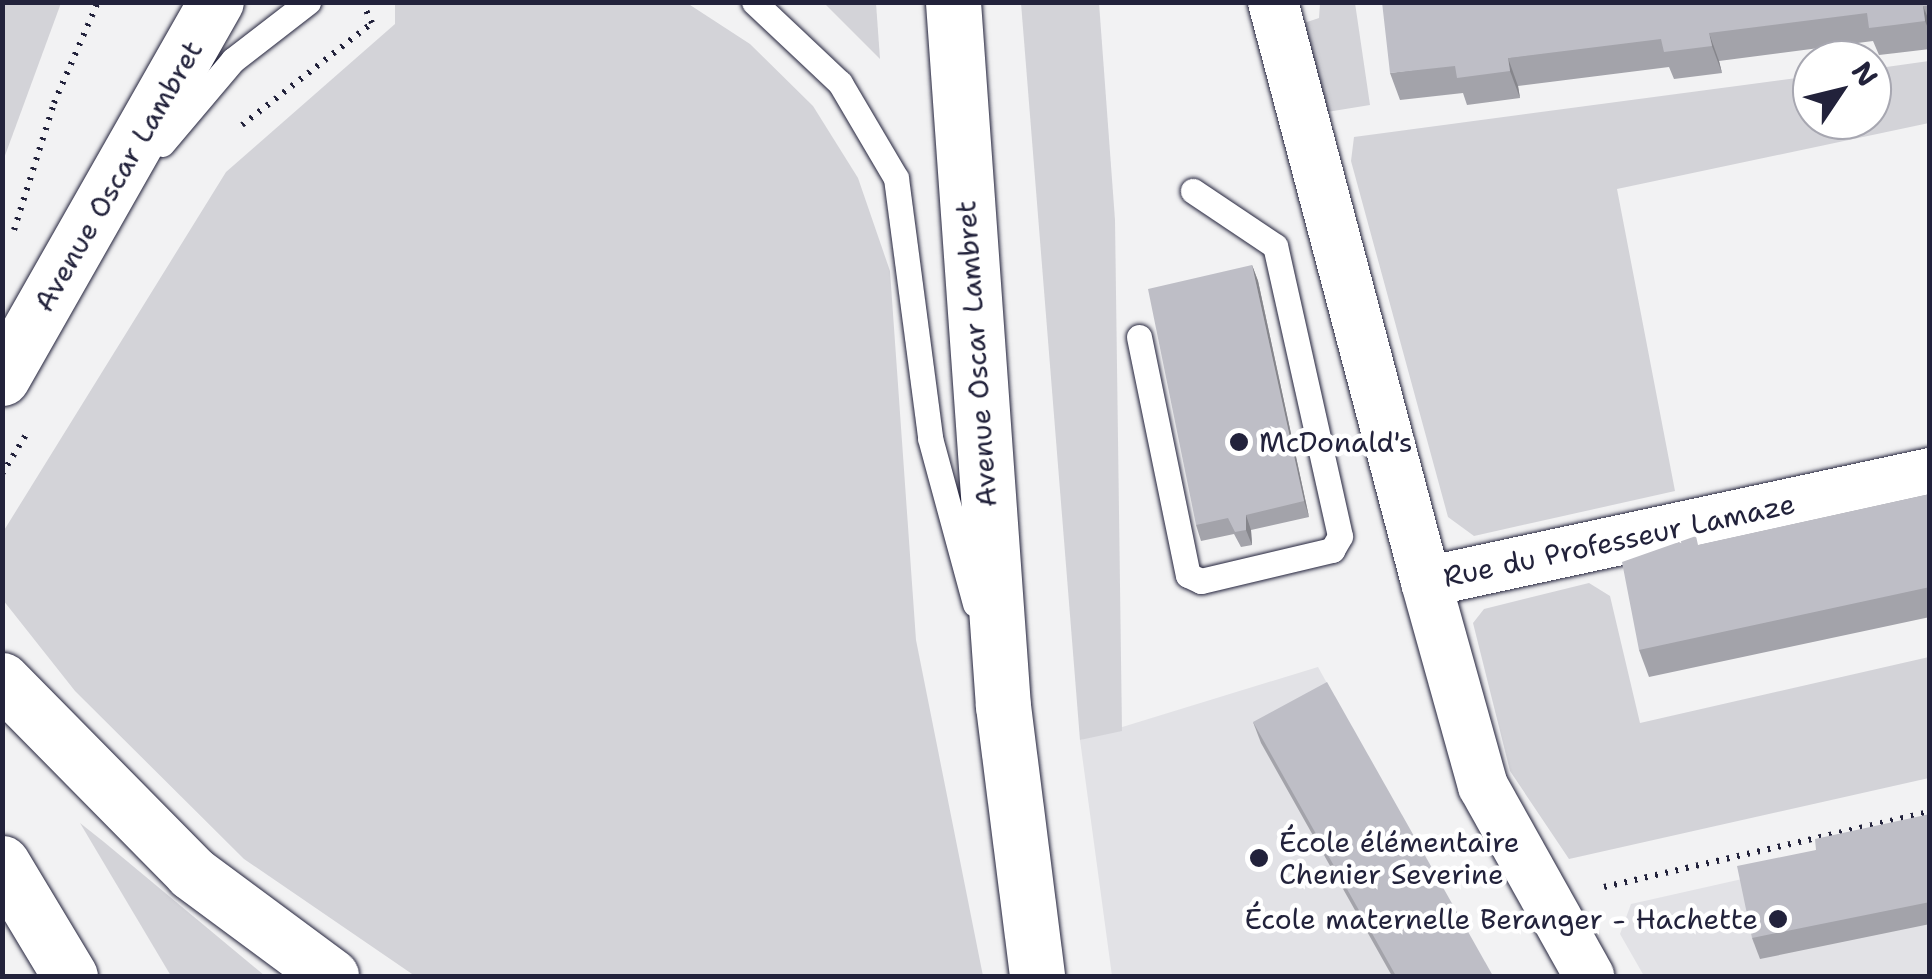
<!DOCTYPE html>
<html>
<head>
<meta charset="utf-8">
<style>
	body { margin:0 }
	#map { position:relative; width:1932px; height:979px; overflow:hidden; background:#f2f2f3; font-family:"Shantell Sans",sans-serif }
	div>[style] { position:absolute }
	.built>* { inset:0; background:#e2e2e6 }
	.green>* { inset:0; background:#d3d3d8 }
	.path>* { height:6px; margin-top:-3px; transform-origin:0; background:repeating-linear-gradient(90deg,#22223b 0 2.5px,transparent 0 10.5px) }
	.roads { filter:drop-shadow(0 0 2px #22223b) drop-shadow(0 0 2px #22223b) }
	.lane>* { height:25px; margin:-12.5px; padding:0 12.5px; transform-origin:12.5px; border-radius:12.5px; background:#fff }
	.street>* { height:50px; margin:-25px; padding:0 25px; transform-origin:25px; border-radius:25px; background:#fff }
	.secondary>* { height:55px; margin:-27.5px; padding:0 27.5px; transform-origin:27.5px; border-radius:27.5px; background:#fff }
	.highway>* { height:55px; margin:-27.5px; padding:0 27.5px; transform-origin:27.5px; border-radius:27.5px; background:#fff }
	.wall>* { inset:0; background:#a3a3aa }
	.shaded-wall>* { inset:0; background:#85858b }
	.building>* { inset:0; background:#bebec6 }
	.dots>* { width:28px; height:28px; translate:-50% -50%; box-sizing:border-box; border:5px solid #fff; border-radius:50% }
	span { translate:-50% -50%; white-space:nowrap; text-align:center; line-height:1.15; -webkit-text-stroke:9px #fff; paint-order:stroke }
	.street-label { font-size:28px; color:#22223b }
	.poi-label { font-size:28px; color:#22223b }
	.left { translate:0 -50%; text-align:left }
	.right { translate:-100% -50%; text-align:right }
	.frame { position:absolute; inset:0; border:5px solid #22223b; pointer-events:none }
	.north { position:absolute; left:1792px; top:40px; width:100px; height:100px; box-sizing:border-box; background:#fff; border:2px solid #a7a7b1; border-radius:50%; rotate:55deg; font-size:28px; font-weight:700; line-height:40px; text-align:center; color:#22223b }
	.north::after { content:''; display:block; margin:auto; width:35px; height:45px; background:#22223b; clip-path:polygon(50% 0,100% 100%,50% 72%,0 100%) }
</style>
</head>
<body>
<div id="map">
	<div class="built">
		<div style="clip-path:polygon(1318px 667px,1489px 976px,1112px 976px,1080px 740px)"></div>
		<div style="clip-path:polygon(1929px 837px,1929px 976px,1644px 976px,1620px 934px,1631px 904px)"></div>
	</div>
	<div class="green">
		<div style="clip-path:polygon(3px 2px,61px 3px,3px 161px,2px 3px)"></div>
		<div style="clip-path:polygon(395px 3px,687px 3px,750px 44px,813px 106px,858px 178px,890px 271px,916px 640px,983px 976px,415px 976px,244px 859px,75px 691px,3px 600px,3px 532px,226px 172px,395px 24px)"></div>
		<div style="clip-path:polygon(824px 3px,876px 3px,880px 59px)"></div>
		<div style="clip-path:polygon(1021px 3px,1099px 3px,1115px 220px,1122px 731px,1080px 740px)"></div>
		<div style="clip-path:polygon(1320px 3px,1355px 3px,1370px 105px,1327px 112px,1304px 23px,1319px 18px)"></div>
		<div style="clip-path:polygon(1929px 61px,1929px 123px,1617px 189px,1675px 491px,1474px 536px,1448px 517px,1351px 161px,1354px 137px,1812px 76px,1812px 120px,1872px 120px,1872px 69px)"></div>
		<div style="clip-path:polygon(1589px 583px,1610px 596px,1640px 723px,1929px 657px,1929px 778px,1569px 859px,1510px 771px,1473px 623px,1484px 609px)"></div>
		<div style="clip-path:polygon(80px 823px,104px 842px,265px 976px,171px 976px)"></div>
	</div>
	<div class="path">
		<div style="left:242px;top:125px;width:165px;rotate:-38.1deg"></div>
		<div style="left:372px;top:23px;width:23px;rotate:-115deg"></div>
		<div style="left:14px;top:230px;width:133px;rotate:-72.5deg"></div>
		<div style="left:54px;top:103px;width:110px;rotate:-66.5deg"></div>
		<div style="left:2px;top:474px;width:48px;rotate:-58.6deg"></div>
		<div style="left:1604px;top:887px;width:335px;rotate:-13deg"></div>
	</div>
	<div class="roads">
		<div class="lane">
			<div style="left:754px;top:2px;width:118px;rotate:43.3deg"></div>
			<div style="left:840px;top:83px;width:110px;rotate:59.5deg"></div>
			<div style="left:896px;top:178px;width:262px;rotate:82.5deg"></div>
			<div style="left:930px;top:438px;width:172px;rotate:74.8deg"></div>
			<div style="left:162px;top:144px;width:110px;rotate:-49.8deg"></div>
			<div style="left:233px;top:60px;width:95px;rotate:-37.7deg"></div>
			<div style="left:1139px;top:337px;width:243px;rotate:78.4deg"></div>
			<div style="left:1188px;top:575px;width:14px;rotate:25deg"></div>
			<div style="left:1201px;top:581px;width:135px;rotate:-13.3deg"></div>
			<div style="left:1332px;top:550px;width:16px;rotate:-60deg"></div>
			<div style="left:1340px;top:536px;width:297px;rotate:-102.6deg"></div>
			<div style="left:1275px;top:246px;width:99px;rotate:-146.1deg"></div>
		</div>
		<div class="street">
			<div style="left:1273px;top:2px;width:600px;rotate:75.22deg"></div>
			<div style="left:1426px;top:582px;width:516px;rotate:-12.2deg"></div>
			<div style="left:1426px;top:582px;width:212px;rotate:74.4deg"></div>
			<div style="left:1483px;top:786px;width:218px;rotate:60.8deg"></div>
		</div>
		<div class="secondary">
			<div style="left:953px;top:2px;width:706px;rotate:85.94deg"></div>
			<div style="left:1003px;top:706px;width:272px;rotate:82.8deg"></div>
			<div style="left:2px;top:378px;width:433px;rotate:-60.4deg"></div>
		</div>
		<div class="highway">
			<div style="left:2px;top:680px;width:271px;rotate:45.4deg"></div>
			<div style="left:192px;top:873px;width:173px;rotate:36.5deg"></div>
			<div style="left:2px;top:863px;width:132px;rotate:59deg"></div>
		</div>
	</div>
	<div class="wall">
		<div style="clip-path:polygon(1930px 2px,1930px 49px,1879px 55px,1873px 41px,1719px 61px,1722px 73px,1674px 79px,1669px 67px,1518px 86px,1520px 98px,1467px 105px,1463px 93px,1400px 100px,1390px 73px)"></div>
		<div style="clip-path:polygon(1252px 265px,1258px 281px,1309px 517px,1251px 530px,1252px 545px,1241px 547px,1234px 534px,1201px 541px,1196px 525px)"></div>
		<div style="clip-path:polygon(1930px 494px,1930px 617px,1649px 677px,1639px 650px,1699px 545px)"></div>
		<div style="clip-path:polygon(1253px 722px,1493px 976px,1392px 976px,1261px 743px)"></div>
		<div style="clip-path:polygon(1930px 814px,1930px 924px,1760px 959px,1752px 938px,1816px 850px)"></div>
	</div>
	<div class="shaded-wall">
		<div style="clip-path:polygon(1923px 6px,1930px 23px,1930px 33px,1925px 21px)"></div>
		<div style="clip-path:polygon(1709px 33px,1719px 61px,1722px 73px,1712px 46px)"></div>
		<div style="clip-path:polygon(1508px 58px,1518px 86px,1520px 98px,1510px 71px)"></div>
		<div style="clip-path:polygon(1252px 265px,1258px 281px,1309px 517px,1304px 501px)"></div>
		<div style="clip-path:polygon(1246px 515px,1251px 530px,1252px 545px,1246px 530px)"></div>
	</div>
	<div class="building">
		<div style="clip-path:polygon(1382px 2px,1930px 2px,1930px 6px,1923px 6px,1925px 21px,1869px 28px,1867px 13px,1709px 33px,1712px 46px,1664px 52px,1661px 39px,1508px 58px,1510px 71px,1457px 78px,1455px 66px,1390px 73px)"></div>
		<div style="clip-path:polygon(1252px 265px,1304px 501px,1246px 515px,1246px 530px,1235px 532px,1228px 518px,1196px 525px,1148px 289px)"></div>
		<div style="clip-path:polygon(1930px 494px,1930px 587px,1639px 650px,1622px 562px,1696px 536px,1698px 545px)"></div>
		<div style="clip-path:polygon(1327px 682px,1493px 976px,1396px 976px,1253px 722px)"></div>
		<div style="clip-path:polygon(1930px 814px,1930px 902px,1752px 938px,1737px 866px,1816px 850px,1815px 839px)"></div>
	</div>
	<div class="dots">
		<div style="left:1239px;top:442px;background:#22223b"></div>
		<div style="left:1259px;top:858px;background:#22223b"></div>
		<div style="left:1778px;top:919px;background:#22223b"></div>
	</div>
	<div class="street-label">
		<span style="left:118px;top:176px;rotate:-60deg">Avenue Oscar Lambret</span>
		<span style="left:976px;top:354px;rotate:-94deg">Avenue Oscar Lambret</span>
		<span style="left:1619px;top:540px;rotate:-12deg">Rue du Professeur Lamaze</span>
	</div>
	<div class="poi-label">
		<span class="left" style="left:1259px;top:442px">McDonald's</span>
		<span class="left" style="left:1279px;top:858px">École élémentaire<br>Chenier Severine</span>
		<span class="right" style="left:1758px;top:919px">École maternelle Beranger - Hachette</span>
	</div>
	<div class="frame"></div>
	<div class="north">N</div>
</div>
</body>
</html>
